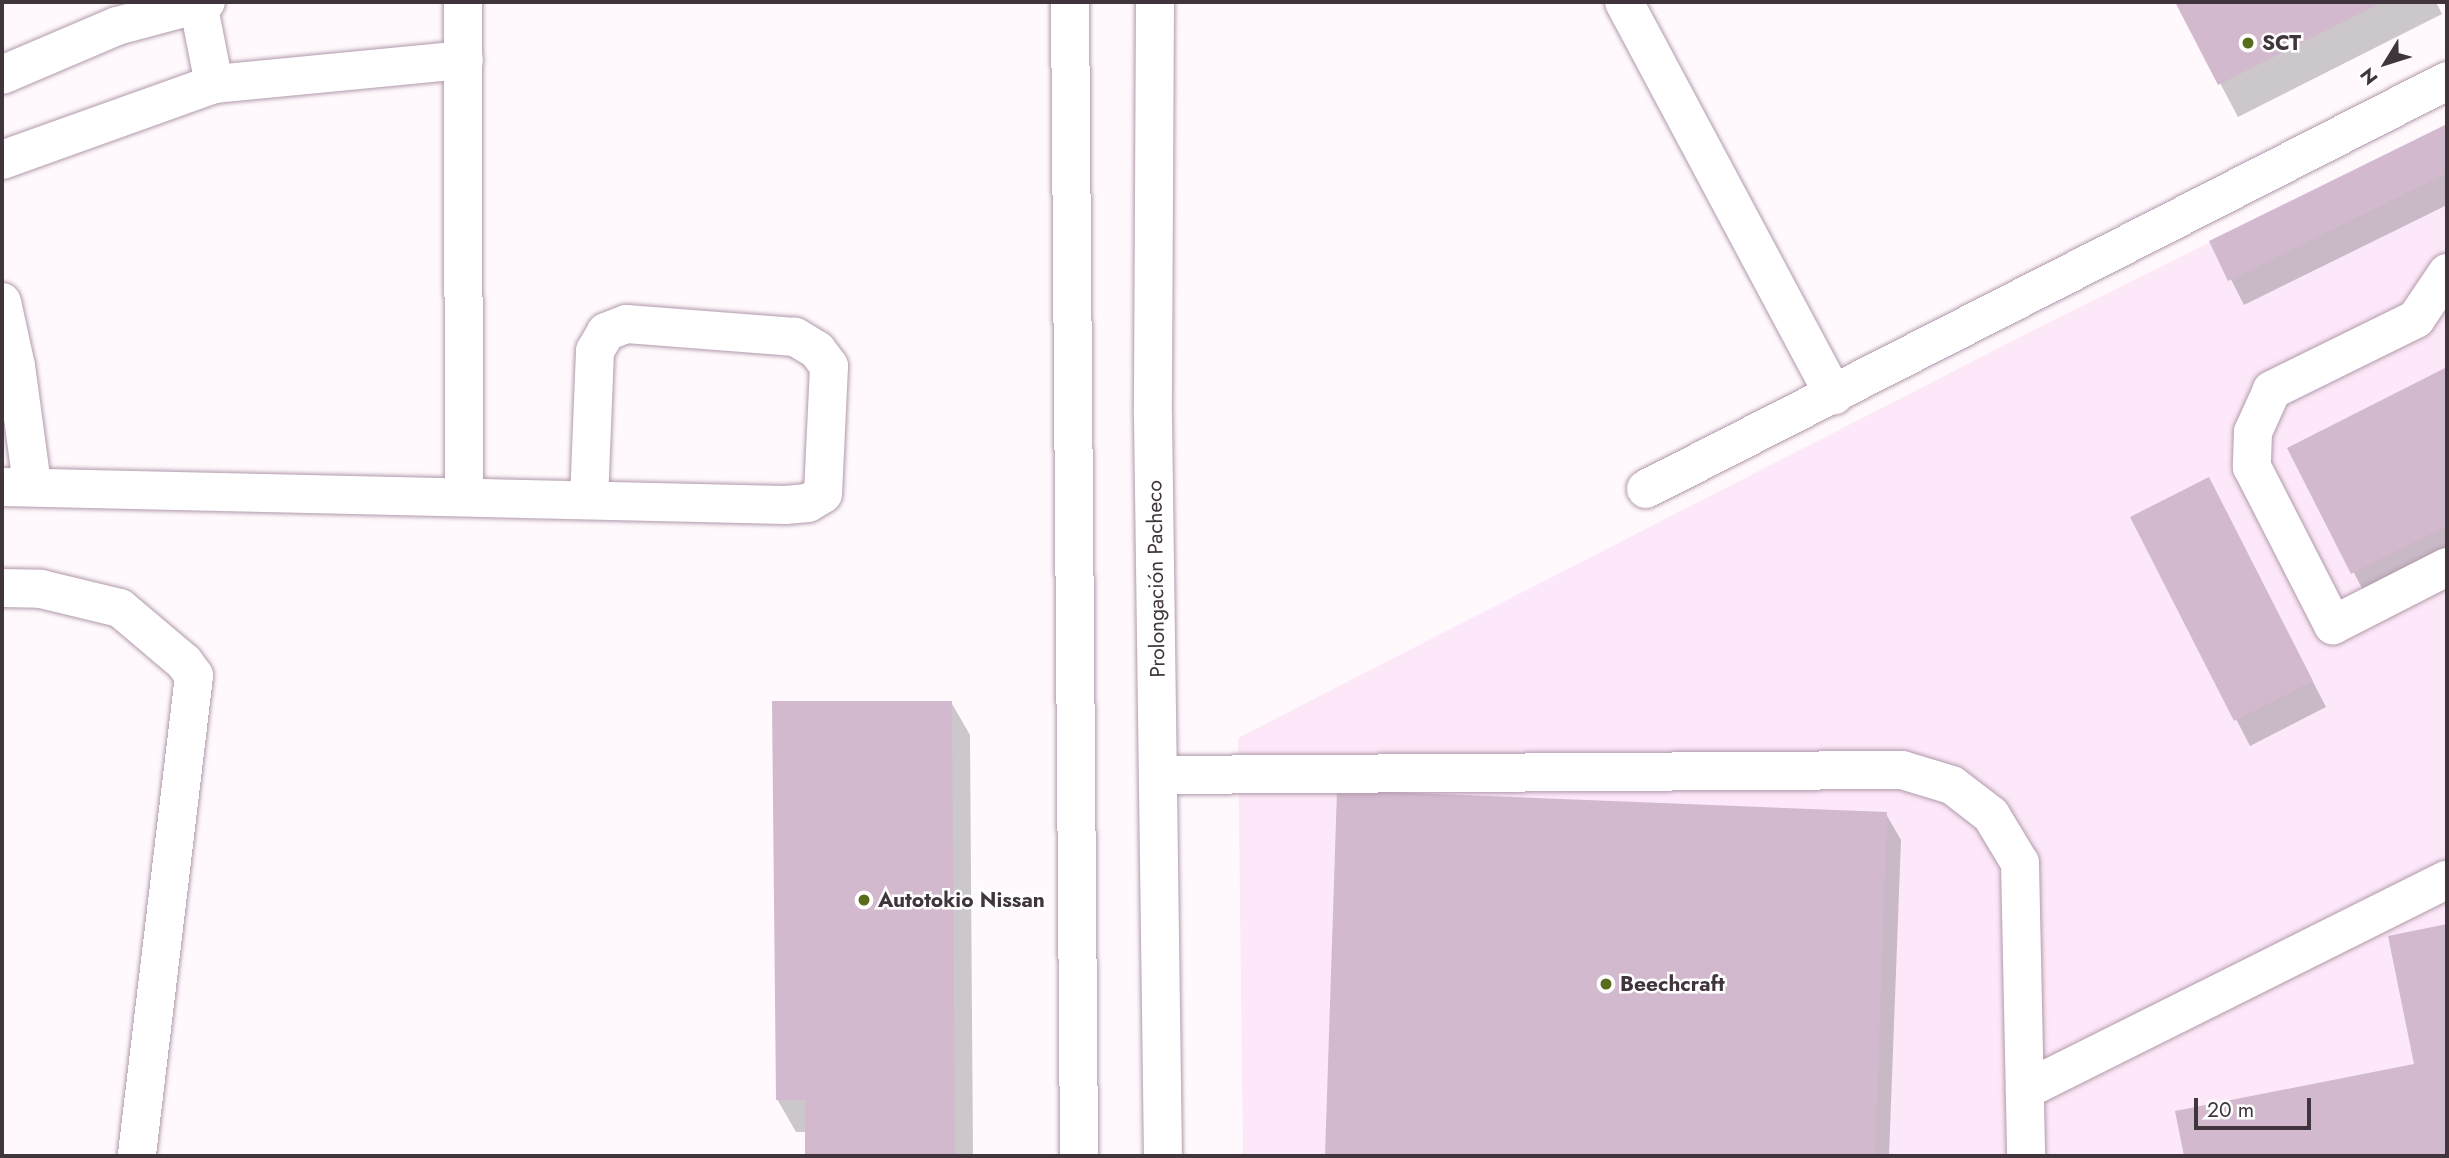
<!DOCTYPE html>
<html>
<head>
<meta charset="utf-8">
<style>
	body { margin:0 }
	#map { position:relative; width:2449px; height:1158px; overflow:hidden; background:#fff9fd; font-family:Jost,sans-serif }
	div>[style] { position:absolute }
	.built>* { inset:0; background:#fce8f8 }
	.shadow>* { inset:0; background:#0003 }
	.building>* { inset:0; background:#d2b9cd }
	.roads { filter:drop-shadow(0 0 2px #b199ac) drop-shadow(0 0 2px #b199ac) }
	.minor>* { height:38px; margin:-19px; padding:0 19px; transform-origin:19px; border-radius:19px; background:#fff }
	.major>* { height:38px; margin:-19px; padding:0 19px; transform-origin:19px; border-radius:19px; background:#fff }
	.dots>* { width:19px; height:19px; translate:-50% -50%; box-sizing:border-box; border:4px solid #fff; border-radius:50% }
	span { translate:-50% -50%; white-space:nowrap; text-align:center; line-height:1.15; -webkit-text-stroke:5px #fff; paint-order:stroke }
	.poi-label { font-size:21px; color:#40353d; font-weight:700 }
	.left { translate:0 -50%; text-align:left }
	.street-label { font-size:21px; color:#40353d }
	.frame { position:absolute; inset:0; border:4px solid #40353d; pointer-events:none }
	.north { position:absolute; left:2351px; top:28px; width:70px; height:70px; -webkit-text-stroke:5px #fff; paint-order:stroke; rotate:232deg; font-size:19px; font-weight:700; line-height:28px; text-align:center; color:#40353d }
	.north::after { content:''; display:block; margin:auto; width:24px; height:32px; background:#40353d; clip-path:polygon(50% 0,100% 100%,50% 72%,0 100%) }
	.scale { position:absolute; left:2194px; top:1098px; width:117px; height:32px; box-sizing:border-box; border:4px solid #40353d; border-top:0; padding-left:9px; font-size:21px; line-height:24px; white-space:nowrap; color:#40353d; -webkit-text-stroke:5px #fff; paint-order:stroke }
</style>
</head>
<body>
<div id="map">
	<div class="built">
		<div style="clip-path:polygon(2447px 124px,2447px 1156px,1243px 1156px,1238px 738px,2030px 332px)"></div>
	</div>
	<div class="shadow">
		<div style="clip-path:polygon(2177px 2px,2436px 2px,2442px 14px,2238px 117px)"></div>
		<div style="clip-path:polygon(2447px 126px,2447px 205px,2244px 305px,2212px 242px)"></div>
		<div style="clip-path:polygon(2447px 369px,2447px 568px,2371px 606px,2290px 448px)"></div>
		<div style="clip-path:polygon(2208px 479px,2326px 707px,2250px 746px,2132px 518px)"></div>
		<div style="clip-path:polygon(951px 702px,970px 735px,973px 1156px,807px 1156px,807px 1132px,796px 1132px,777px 1099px)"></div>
		<div style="clip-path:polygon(1339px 792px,1886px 814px,1901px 840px,1889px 1156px,1326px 1156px)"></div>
		<div style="clip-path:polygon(2447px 926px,2447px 1156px,2186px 1156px,2177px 1113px,2416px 1066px,2390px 937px)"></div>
	</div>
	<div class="building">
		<div style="clip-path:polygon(2175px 2px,2383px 2px,2218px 85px)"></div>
		<div style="clip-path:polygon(2447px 124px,2447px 173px,2228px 281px,2209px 241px)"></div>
		<div style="clip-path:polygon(2447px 367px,2447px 526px,2351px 574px,2287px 448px)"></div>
		<div style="clip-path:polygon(2209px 477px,2313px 681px,2234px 721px,2130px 517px)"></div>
		<div style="clip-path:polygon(772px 701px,952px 701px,955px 1156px,805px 1156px,805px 1100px,776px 1100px)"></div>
		<div style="clip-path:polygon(1337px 790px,1887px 812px,1875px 1156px,1325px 1156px)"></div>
		<div style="clip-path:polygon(2447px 924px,2447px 1156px,2184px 1156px,2175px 1111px,2414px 1064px,2388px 936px)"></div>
	</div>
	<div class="roads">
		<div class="minor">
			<div style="left:463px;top:2px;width:494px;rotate:89.9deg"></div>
			<div style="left:1624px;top:2px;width:446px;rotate:61.9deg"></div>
			<div style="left:198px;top:3px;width:83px;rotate:78.8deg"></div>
			<div style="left:2px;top:75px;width:125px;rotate:-23.1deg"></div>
			<div style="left:117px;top:26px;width:92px;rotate:-15.1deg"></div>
			<div style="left:2px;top:160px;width:225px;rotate:-19.7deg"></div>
			<div style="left:214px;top:84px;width:251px;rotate:-5.5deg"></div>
			<div style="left:2447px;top:273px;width:55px;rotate:124deg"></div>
			<div style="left:2416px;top:319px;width:161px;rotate:153.8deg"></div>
			<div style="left:2272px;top:390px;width:46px;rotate:114.3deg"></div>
			<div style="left:2253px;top:432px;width:35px;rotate:92deg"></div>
			<div style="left:2252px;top:467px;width:178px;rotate:62.9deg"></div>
			<div style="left:2333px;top:625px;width:128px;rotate:-27deg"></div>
			<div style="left:2px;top:302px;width:66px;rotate:77.7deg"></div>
			<div style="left:16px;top:366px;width:120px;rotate:82.3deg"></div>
			<div style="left:2px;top:487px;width:783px;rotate:1.32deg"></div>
			<div style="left:785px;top:505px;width:23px;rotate:-5deg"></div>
			<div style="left:808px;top:503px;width:17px;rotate:-31deg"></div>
			<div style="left:823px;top:494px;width:128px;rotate:-87.3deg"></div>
			<div style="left:829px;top:366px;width:20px;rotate:-127deg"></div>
			<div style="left:817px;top:350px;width:26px;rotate:-149deg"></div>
			<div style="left:795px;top:337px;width:169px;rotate:-175.6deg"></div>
			<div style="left:626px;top:324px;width:22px;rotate:158deg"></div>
			<div style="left:606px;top:332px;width:22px;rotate:120deg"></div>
			<div style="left:595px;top:351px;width:148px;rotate:92.3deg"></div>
			<div style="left:1646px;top:489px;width:899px;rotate:-26.99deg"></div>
			<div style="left:2px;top:588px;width:39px;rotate:1deg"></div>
			<div style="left:41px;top:589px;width:81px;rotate:13.5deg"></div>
			<div style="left:120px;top:608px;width:84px;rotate:40.2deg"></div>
			<div style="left:184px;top:662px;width:17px;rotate:54deg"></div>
			<div style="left:194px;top:676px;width:483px;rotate:96.8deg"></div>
			<div style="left:1159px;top:775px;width:743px;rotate:-0.39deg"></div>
			<div style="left:1902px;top:770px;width:52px;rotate:16.7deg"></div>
			<div style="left:1952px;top:785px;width:49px;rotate:37.6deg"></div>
			<div style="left:1991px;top:815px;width:56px;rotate:58.9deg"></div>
			<div style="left:2020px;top:863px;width:293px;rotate:88.8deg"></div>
			<div style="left:2025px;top:1090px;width:471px;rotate:-26.5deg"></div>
		</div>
		<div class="major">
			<div style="left:1070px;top:2px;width:1154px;rotate:89.55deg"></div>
			<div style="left:1155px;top:2px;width:414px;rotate:90.3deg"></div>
			<div style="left:1153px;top:416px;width:740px;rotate:89.23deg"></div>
		</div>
	</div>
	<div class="dots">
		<div style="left:2248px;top:43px;background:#586d1c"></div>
		<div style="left:864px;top:900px;background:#586d1c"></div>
		<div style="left:1606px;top:984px;background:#586d1c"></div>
	</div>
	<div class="poi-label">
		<span class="left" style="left:2262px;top:43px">SCT</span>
		<span class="left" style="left:878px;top:900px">Autotokio Nissan</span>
		<span class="left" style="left:1620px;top:984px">Beechcraft</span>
	</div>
	<div class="street-label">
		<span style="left:1156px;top:579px;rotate:-91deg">Prolongación Pacheco</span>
	</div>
	<div class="frame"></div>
	<div class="north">N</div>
	<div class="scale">20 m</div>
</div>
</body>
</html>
